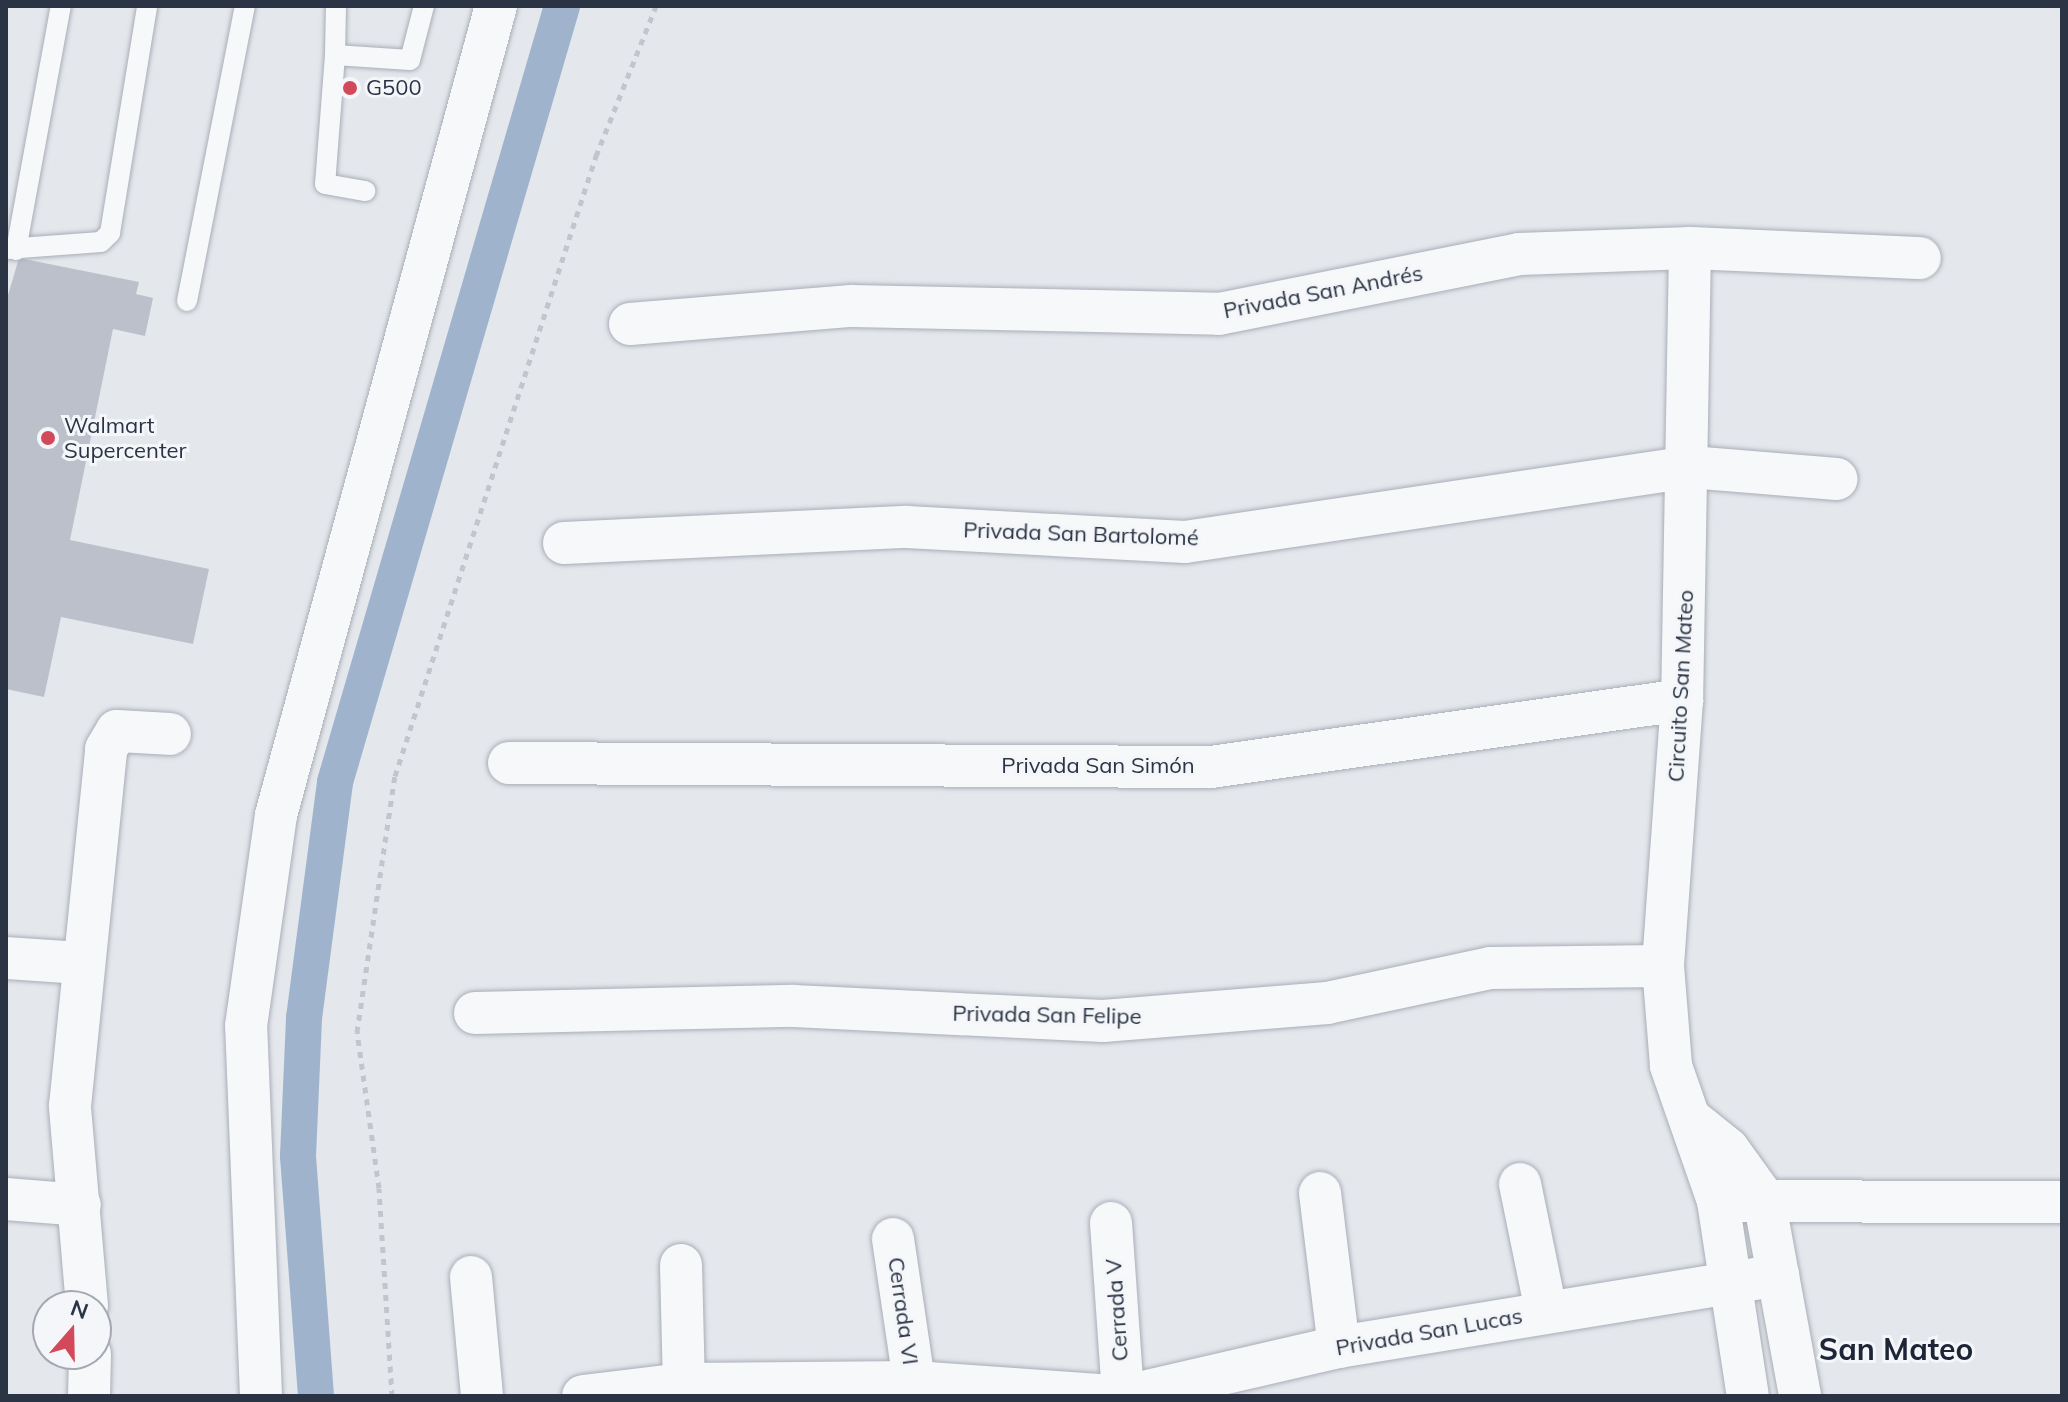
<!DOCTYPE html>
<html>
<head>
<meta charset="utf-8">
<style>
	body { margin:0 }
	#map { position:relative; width:2068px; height:1402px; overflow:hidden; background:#e4e7ec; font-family:Mulish,sans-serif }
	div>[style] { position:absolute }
	.canal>* { height:36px; margin:-18px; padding:0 18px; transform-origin:18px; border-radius:18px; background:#9fb4cc }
	.building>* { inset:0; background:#bbc0ca }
	.path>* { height:5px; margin-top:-2.5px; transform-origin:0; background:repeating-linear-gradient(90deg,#c2c5cb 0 6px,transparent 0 12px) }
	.roads { filter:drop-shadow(0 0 2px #a9aeb7) drop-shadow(0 0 2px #a9aeb7) }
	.service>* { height:20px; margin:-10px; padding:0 10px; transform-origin:10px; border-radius:10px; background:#f7f8fa }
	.minor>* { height:42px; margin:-21px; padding:0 21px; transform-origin:21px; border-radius:21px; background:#f7f8fa }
	.dots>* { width:22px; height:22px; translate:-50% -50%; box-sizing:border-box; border:4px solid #f4f6f9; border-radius:50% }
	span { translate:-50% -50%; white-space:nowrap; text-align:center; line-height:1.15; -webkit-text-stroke:6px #f4f6f9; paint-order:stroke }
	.poi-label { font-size:22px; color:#2b3445 }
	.left { translate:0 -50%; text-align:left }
	.street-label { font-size:22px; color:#2b3445 }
	.district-label { font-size:30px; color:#1d2536; font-weight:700 }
	.frame { position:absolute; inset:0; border:8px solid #2b3445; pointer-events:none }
	.north { position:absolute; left:32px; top:1290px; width:80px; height:80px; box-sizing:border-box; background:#f4f6f9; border:2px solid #a4a8b1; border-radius:50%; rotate:20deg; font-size:22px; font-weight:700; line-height:32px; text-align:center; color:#2b3445 }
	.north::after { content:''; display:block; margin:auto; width:28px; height:36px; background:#d1495b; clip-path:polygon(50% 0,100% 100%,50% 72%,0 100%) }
</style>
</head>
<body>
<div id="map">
	<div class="canal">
		<div style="left:316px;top:1396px;width:241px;rotate:-94.3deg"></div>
		<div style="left:298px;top:1156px;width:138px;rotate:-87.5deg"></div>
		<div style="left:304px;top:1018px;width:238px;rotate:-82.5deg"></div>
		<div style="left:335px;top:782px;width:809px;rotate:-73.69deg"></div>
	</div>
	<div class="building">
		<div style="clip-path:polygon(19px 258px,139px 282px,136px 294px,153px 298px,145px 336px,113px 329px,70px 540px,209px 569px,193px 644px,61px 617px,44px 697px,6px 689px,6px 302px)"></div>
	</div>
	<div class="path">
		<div style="left:392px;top:1396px;width:208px;rotate:-93.6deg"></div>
		<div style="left:379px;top:1188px;width:158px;rotate:-98deg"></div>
		<div style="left:357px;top:1032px;width:259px;rotate:-81.6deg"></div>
		<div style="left:395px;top:776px;width:652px;rotate:-72.04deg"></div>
		<div style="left:596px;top:156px;width:162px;rotate:-68.2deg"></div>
	</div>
	<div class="roads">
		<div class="service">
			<div style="left:336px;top:6px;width:49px;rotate:91.2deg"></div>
			<div style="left:335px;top:55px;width:75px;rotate:3.8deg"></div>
			<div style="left:410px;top:60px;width:56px;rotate:-75.5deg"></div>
			<div style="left:335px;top:55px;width:129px;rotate:94.4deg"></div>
			<div style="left:325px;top:184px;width:41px;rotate:9.9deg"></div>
			<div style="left:6px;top:249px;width:95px;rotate:-4.2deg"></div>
			<div style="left:101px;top:242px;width:13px;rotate:-45deg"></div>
			<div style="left:110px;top:233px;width:230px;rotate:-80.7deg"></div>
			<div style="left:16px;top:250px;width:248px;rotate:-79.6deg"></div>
			<div style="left:187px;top:301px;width:301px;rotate:-78.9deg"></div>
		</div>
		<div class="minor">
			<div style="left:1690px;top:248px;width:452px;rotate:91deg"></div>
			<div style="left:1682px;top:700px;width:267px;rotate:94.1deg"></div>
			<div style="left:1663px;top:966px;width:100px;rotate:85.4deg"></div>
			<div style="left:1671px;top:1066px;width:143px;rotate:70.8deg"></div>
			<div style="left:1718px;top:1201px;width:197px;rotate:81.3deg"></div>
			<div style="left:630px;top:324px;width:222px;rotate:-4.7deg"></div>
			<div style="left:851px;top:306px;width:368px;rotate:1.2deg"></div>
			<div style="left:1219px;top:314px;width:306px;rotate:-11.3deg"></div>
			<div style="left:1519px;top:254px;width:171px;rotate:-2deg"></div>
			<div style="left:1690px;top:248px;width:230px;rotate:2.5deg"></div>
			<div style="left:564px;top:543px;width:343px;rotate:-2.7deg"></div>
			<div style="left:907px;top:527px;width:278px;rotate:3.1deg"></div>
			<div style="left:1185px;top:542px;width:511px;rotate:-8.45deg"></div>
			<div style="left:1690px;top:467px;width:147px;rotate:4.7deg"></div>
			<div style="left:509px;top:763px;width:702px;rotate:0.33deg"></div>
			<div style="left:1211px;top:767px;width:476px;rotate:-8.1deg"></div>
			<div style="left:6px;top:958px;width:76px;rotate:3.8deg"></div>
			<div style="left:475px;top:1013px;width:319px;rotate:-1.3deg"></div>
			<div style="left:794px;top:1006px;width:309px;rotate:2.8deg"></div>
			<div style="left:1103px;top:1021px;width:225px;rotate:-4.6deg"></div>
			<div style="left:1327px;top:1003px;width:167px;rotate:-12.1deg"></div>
			<div style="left:1490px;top:968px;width:173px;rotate:-0.7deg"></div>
			<div style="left:1692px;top:1120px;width:46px;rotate:38.9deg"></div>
			<div style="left:1728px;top:1149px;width:62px;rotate:54.2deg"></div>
			<div style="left:1764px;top:1199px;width:200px;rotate:79.6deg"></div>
			<div style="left:1520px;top:1184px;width:130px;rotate:78.4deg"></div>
			<div style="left:1320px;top:1193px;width:155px;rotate:83deg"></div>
			<div style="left:6px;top:1199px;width:74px;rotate:4.6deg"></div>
			<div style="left:1718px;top:1201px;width:344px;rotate:0.2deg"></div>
			<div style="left:1111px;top:1223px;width:173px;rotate:86deg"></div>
			<div style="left:893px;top:1239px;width:145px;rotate:81.6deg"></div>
			<div style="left:681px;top:1265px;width:119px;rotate:88.6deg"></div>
			<div style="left:471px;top:1277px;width:120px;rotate:84.7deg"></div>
			<div style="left:87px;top:1306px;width:201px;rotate:-94.9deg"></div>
			<div style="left:70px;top:1106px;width:359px;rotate:-84.2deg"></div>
			<div style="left:106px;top:749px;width:21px;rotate:-59deg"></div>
			<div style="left:117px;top:731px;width:53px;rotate:3.2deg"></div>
			<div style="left:89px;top:1396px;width:42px;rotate:-88.6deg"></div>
			<div style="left:261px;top:1396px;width:370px;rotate:-92.3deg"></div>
			<div style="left:246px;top:1026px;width:213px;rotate:-81.9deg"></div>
			<div style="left:276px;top:815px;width:838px;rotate:-74.79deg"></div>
			<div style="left:583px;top:1396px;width:102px;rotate:-6.8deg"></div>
			<div style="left:684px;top:1384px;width:230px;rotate:-0.5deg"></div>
			<div style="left:914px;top:1382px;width:199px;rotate:4deg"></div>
			<div style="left:1126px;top:1396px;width:219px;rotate:-13deg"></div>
			<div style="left:1339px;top:1347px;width:445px;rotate:-9.3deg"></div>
		</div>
	</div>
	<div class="dots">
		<div style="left:350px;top:88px;background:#d1495b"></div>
		<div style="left:48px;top:438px;background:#d1495b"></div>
	</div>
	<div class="poi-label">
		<span class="left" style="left:366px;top:88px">G500</span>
		<span class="left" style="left:64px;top:438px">Walmart<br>Supercenter</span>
	</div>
	<div class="street-label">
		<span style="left:1323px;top:292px;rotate:-11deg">Privada San Andrés</span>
		<span style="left:1081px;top:534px;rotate:2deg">Privada San Bartolomé</span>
		<span style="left:1681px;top:686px;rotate:-87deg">Circuito San Mateo</span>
		<span style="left:1098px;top:766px">Privada San Simón</span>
		<span style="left:1047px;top:1015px;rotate:1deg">Privada San Felipe</span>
		<span style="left:1117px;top:1310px;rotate:-94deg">Cerrada V</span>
		<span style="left:903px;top:1311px;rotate:82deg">Cerrada VI</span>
		<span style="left:1429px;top:1332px;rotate:-10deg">Privada San Lucas</span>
	</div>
	<div class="district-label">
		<span style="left:1896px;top:1349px">San Mateo</span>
	</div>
	<div class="frame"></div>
	<div class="north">N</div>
</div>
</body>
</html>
